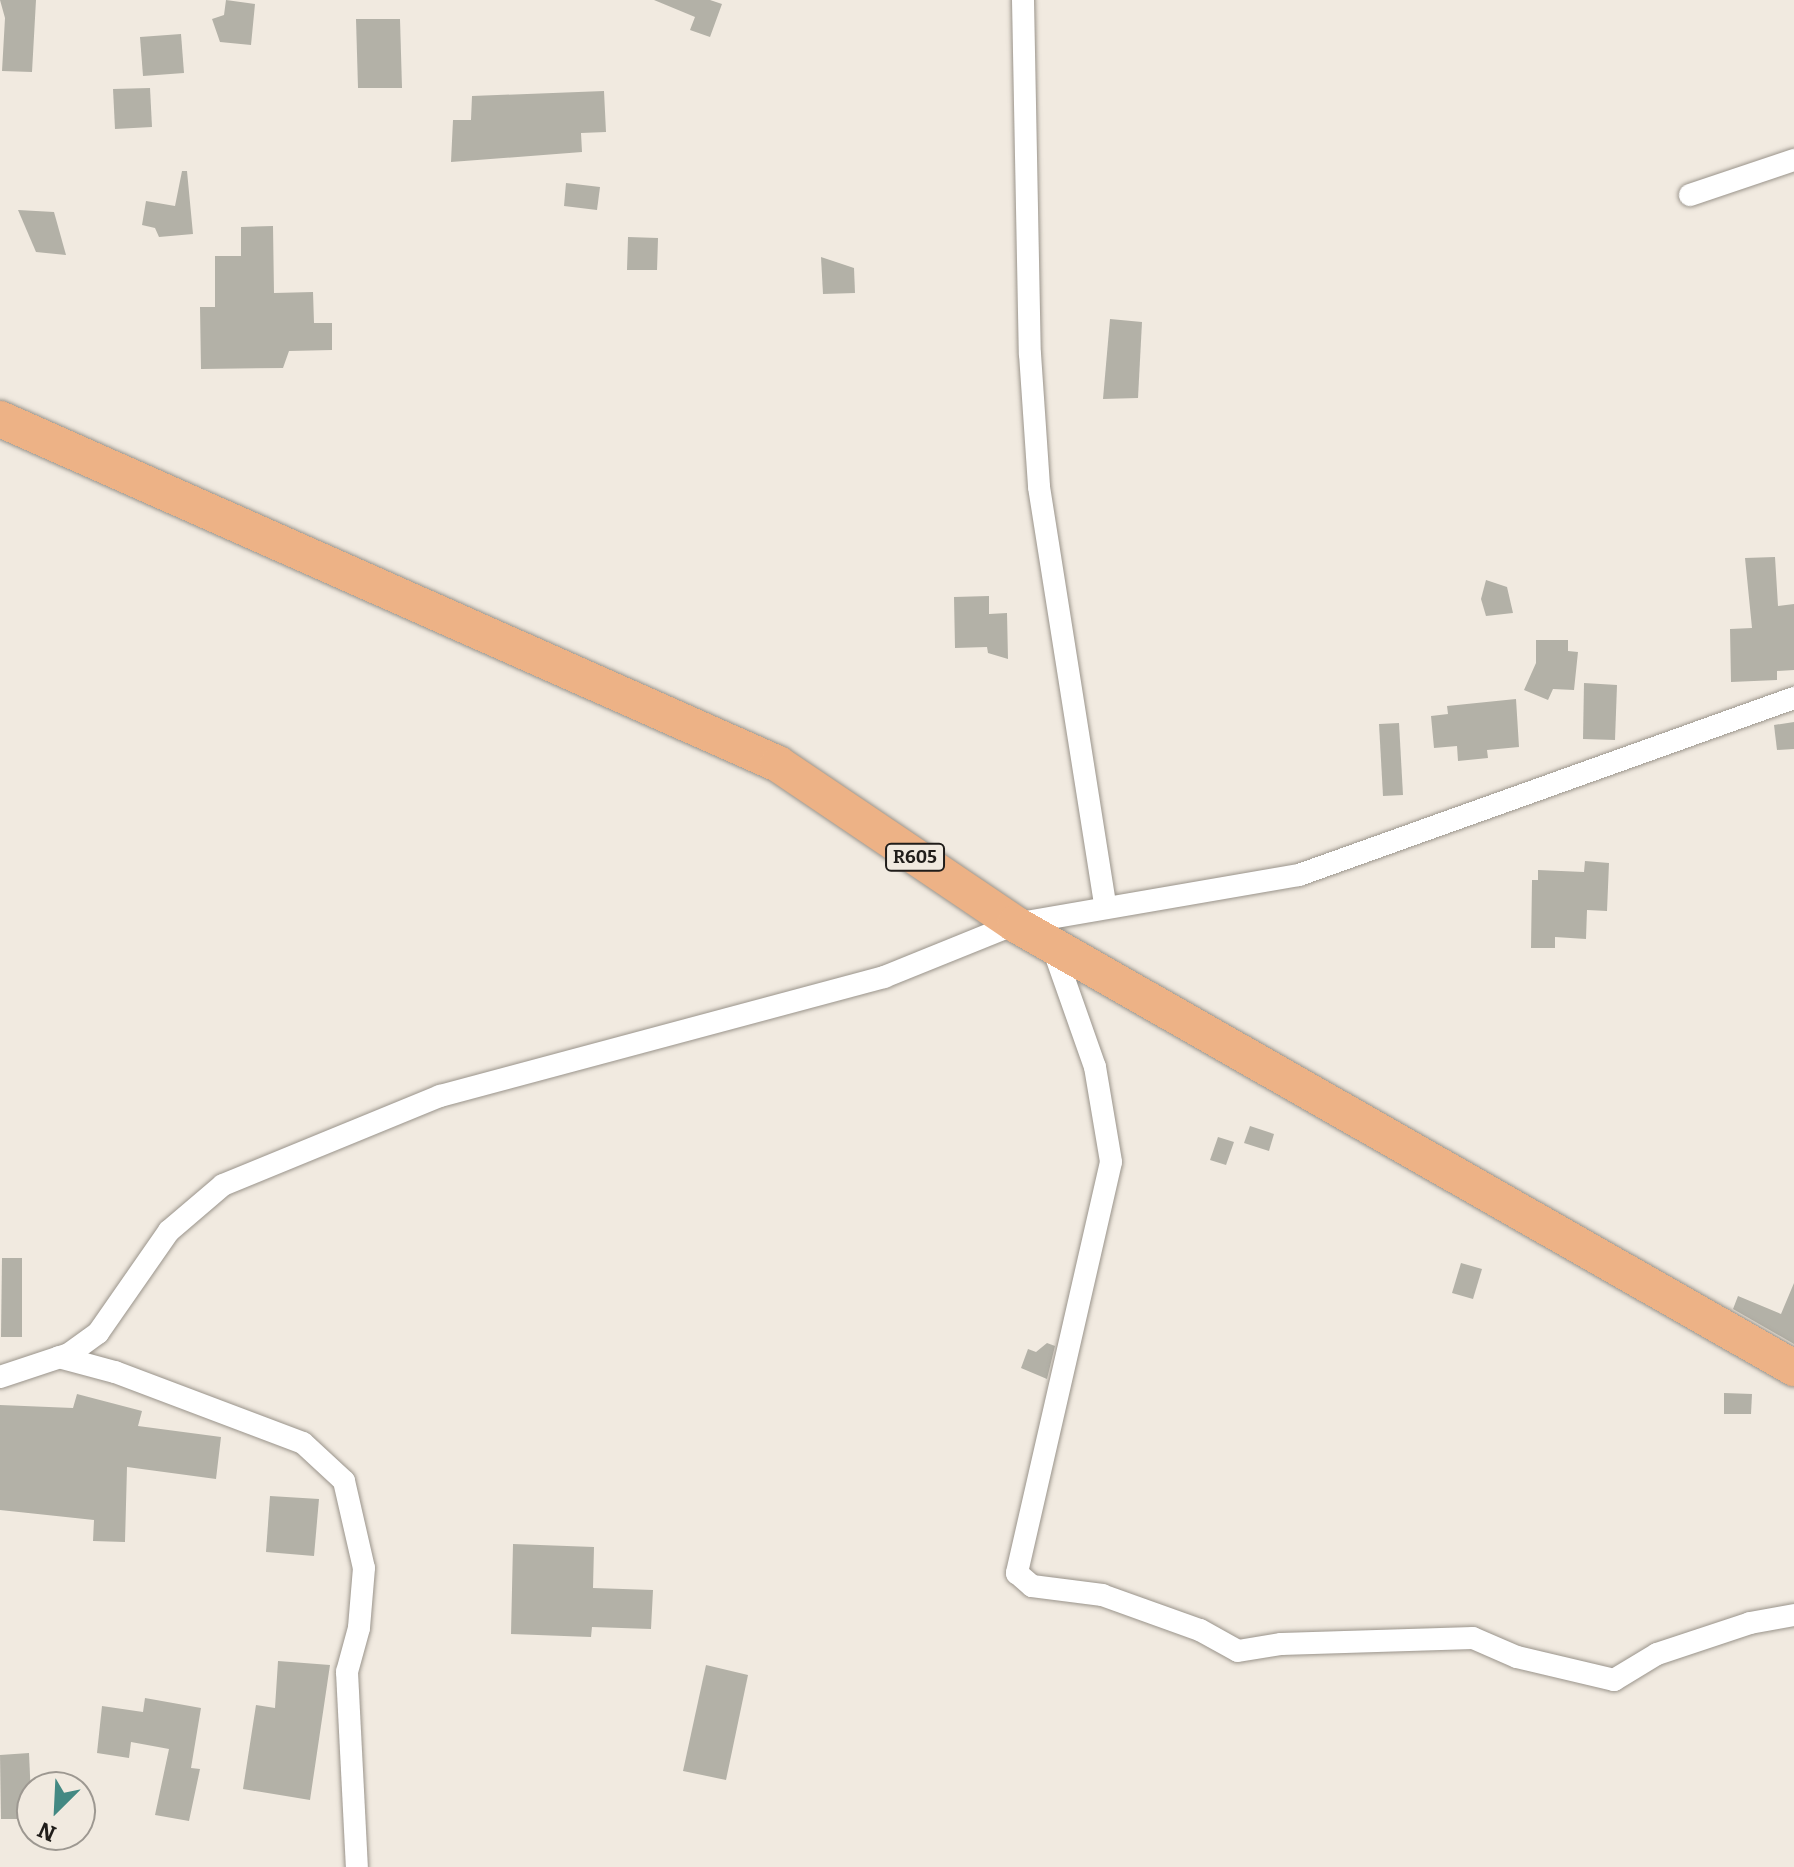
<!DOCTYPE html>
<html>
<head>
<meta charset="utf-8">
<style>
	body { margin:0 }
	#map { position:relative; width:1794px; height:1867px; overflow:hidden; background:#f1eae0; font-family:Bitter,serif }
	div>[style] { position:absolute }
	.building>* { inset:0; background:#b3b1a7 }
	.roads { filter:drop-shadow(0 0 2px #9a948b) drop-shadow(0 0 2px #9a948b) }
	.street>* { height:22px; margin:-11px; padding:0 11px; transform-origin:11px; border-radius:11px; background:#fff }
	.primary>* { height:36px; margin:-18px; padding:0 18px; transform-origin:18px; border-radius:18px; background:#edb286 }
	span { translate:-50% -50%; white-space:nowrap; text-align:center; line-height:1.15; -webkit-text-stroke:8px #f1eae0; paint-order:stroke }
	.shield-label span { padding:2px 6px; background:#f1eae0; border:2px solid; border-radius:6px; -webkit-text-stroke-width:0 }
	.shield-label { font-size:18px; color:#201d1a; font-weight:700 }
	.north { position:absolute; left:16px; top:1771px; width:80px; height:80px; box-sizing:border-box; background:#f1eae0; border:2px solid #9d9891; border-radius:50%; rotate:204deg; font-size:22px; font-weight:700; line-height:32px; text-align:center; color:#201d1a }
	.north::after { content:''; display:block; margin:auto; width:28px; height:36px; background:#438983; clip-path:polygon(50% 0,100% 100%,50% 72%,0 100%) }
</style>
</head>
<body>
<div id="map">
	<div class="building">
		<div style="clip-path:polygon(0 0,36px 0,32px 72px,2px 71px,5px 18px)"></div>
		<div style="clip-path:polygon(226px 0,255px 4px,251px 45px,220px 42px,212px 19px,224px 15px)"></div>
		<div style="clip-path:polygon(654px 0,710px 0,722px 4px,710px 37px,690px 30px,695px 17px)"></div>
		<div style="clip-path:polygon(356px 19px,400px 19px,402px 88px,358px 88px)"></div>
		<div style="clip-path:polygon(181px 34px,184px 73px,143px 76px,140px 37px)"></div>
		<div style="clip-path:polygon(150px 88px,152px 127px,115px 129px,113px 89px)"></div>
		<div style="clip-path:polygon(604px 91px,606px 132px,581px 133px,582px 152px,451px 162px,453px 120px,471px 120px,472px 96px)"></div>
		<div style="clip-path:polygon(182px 171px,187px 171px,193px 234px,159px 237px,155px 228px,142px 225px,146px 201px,175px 206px)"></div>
		<div style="clip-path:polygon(566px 183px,600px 187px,597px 210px,564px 206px)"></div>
		<div style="clip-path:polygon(18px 210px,54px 212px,66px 255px,36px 252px)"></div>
		<div style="clip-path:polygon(273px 226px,274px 293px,313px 292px,314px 323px,332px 323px,332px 350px,289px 351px,283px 368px,201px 369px,200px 307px,215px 307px,215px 256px,241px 256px,241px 227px)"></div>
		<div style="clip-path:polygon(628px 237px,658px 238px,657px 270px,627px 270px)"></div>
		<div style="clip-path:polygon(821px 257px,854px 268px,855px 293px,823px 294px)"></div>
		<div style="clip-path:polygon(1110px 319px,1142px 322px,1138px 398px,1103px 399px)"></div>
		<div style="clip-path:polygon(1775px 557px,1778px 606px,1794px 604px,1794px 670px,1777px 671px,1777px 680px,1731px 682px,1730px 629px,1752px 628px,1745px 558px)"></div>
		<div style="clip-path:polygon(1486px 580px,1507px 587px,1513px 613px,1486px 616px,1481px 599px)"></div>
		<div style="clip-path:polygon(989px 596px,989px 614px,1007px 613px,1008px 659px,988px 653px,987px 647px,955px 648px,954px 597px)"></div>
		<div style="clip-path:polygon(1536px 640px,1568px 640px,1568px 651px,1578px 652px,1574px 690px,1553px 689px,1548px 700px,1524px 690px,1536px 663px)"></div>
		<div style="clip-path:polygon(1584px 683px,1617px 685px,1615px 740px,1583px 739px)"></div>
		<div style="clip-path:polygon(1516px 699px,1519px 747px,1487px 750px,1488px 758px,1458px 761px,1457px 746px,1434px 748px,1431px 716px,1448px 714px,1447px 706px)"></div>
		<div style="clip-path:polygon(1794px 722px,1794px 749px,1777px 750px,1774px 725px)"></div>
		<div style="clip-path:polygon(1399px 723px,1403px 795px,1383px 796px,1379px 724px)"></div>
		<div style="clip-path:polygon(1585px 861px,1609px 863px,1607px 911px,1587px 910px,1586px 939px,1555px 937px,1555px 948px,1531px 948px,1532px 880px,1538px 880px,1538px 870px,1584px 872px)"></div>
		<div style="clip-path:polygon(1250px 1126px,1274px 1134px,1269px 1151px,1244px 1143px)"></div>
		<div style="clip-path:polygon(1218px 1137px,1234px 1142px,1226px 1165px,1210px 1160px)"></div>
		<div style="clip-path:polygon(2px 1258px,22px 1258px,22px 1337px,1px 1337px)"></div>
		<div style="clip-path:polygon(1461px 1263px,1482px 1269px,1473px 1299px,1452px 1293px)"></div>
		<div style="clip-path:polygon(1794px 1283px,1794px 1344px,1733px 1309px,1738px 1296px,1781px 1314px)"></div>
		<div style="clip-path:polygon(1047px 1343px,1055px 1346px,1047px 1379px,1021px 1368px,1028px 1349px,1036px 1352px)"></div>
		<div style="clip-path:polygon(1724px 1393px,1752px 1394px,1751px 1414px,1724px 1414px)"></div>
		<div style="clip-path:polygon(77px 1394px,142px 1411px,138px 1426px,221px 1437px,216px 1479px,127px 1467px,125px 1542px,93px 1541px,94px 1520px,0 1510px,0 1405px,73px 1408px)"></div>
		<div style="clip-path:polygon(270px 1496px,319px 1499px,314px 1556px,266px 1552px)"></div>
		<div style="clip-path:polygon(513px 1544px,594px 1547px,593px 1588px,653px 1590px,651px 1629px,592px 1627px,591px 1637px,511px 1634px)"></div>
		<div style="clip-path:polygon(278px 1661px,330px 1665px,310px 1800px,243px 1789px,256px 1705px,275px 1708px)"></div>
		<div style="clip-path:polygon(706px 1665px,748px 1675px,726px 1780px,683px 1771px)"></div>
		<div style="clip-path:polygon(145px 1698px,201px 1708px,191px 1768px,200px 1769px,189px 1821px,155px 1815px,169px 1749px,131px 1742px,129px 1758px,97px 1753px,102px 1706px,143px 1712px)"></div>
		<div style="clip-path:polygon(29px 1753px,32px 1819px,1px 1819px,0 1755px)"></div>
	</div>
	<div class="roads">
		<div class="street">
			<div style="left:1023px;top:0;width:354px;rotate:88.9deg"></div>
			<div style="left:1030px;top:354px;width:133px;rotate:86.1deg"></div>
			<div style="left:1039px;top:487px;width:426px;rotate:81deg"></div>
			<div style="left:1690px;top:195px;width:110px;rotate:-18.6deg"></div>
			<div style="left:1052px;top:945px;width:129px;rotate:70.6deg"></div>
			<div style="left:1095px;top:1067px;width:96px;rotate:80.4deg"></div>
			<div style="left:1111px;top:1162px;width:422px;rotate:102.9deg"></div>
			<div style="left:1017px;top:1573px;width:20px;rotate:41deg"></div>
			<div style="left:1032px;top:1586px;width:71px;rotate:7.3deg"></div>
			<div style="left:1102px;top:1595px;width:104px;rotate:19.7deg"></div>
			<div style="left:1200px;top:1630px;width:43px;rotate:28.9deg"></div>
			<div style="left:1238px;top:1651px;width:44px;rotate:-9.2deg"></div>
			<div style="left:1281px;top:1644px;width:192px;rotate:-1.8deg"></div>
			<div style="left:1473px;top:1638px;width:48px;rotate:23.4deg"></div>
			<div style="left:1517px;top:1657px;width:100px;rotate:13.3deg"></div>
			<div style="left:1614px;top:1680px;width:50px;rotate:-31.2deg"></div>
			<div style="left:1657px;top:1654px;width:98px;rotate:-18.4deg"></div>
			<div style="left:1750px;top:1623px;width:45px;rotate:-10.3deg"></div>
			<div style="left:59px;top:1357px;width:58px;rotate:15deg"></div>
			<div style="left:115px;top:1372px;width:201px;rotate:20.7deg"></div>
			<div style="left:303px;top:1443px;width:56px;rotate:42.8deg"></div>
			<div style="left:344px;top:1481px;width:89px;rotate:77.1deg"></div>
			<div style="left:364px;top:1568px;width:60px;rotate:94.8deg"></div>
			<div style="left:359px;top:1628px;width:46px;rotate:105.3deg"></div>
			<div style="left:347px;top:1672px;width:195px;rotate:87.1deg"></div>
			<div style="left:0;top:1377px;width:73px;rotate:-18.4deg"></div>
			<div style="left:69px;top:1354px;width:36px;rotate:-36deg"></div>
			<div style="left:98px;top:1333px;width:124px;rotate:-55.2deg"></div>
			<div style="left:169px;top:1231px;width:71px;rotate:-40.4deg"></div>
			<div style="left:223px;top:1185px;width:235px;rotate:-22.3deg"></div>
			<div style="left:440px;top:1096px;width:460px;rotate:-15deg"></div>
			<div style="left:884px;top:977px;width:141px;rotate:-22deg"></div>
			<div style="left:1015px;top:924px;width:288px;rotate:-9.8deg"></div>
			<div style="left:1299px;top:875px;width:526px;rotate:-19.68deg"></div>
		</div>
		<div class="primary">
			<div style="left:0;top:419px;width:851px;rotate:23.91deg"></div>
			<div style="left:778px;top:764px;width:286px;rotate:34deg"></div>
			<div style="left:1015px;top:924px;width:897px;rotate:29.68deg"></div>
		</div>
	</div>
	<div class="shield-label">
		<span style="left:915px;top:857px">R605</span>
	</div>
	<div class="north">N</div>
</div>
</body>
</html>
